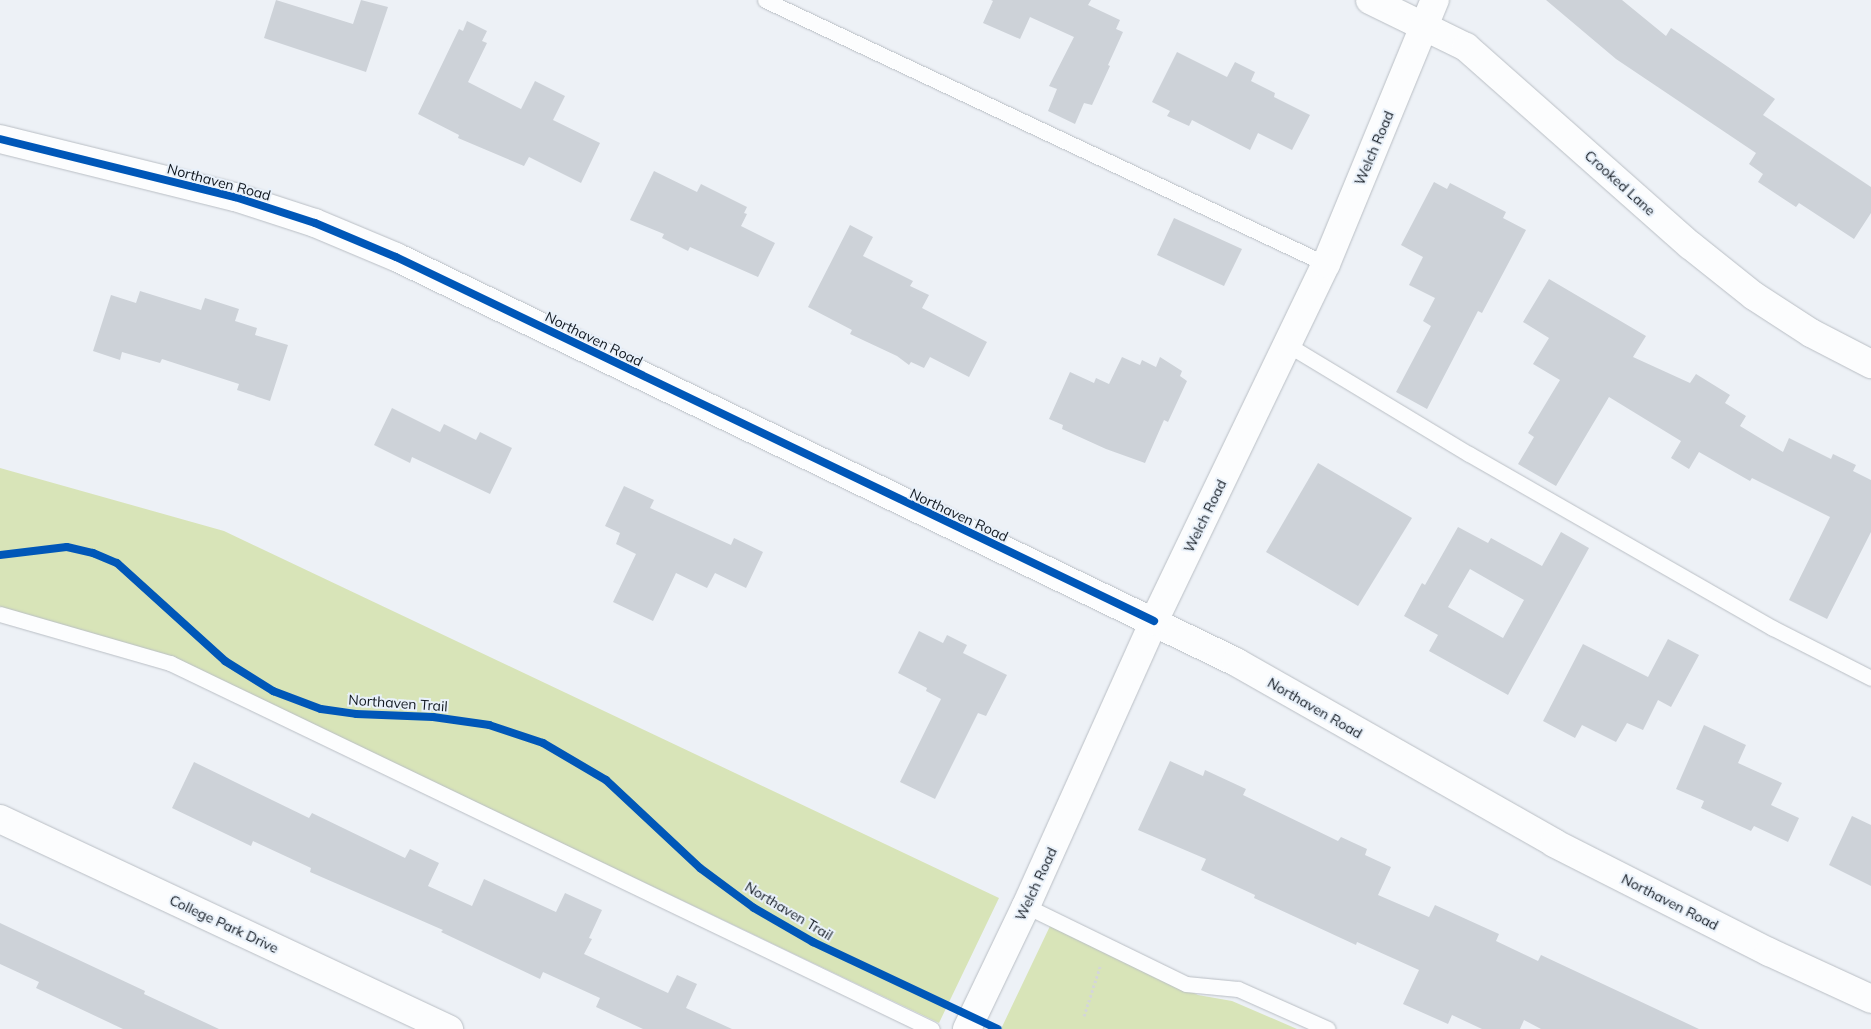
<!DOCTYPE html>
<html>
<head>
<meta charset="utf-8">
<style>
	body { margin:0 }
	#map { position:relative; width:1871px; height:1029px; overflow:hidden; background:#edf1f6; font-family:Mulish,sans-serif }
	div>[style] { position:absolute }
	.green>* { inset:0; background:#d8e4b8 }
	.building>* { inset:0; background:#cdd2d8 }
	.path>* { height:3px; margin-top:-1.5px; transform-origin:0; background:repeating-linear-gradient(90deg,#d4d6d8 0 2.5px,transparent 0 5px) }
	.roads { filter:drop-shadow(0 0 1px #b9bec4) drop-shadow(0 0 1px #b9bec4) }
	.service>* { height:15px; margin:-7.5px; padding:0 7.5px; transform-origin:7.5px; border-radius:7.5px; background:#fcfdfe }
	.minor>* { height:28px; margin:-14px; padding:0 14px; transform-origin:14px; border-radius:14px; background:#fcfdfe }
	.tertiary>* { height:28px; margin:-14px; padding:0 14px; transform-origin:14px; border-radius:14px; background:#fcfdfe }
	.cycleway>* { height:8px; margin:-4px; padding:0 4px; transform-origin:4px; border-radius:4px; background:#0057b8 }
	span { translate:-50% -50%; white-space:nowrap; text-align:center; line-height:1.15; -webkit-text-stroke:4px #e9f1fa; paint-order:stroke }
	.street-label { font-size:14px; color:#111820 }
</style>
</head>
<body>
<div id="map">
	<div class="green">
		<div style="clip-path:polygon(0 468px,224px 531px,999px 898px,939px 1023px,175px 659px,0 608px)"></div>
		<div style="clip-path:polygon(1051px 924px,1198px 995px,1232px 1001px,1297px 1029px,1001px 1029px)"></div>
	</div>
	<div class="building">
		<div style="clip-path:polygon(276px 0,353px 24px,361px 0,388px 7px,366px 72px,264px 38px)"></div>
		<div style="clip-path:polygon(991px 0,1091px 0,1088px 5px,1120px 20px,1116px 29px,1123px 32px,1108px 65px,1110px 66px,1092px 105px,1084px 103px,1075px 124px,1048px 111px,1057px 89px,1049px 86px,1074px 37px,1030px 17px,1020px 39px,983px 23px,993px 1px)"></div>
		<div style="clip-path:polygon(1546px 0,1622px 0,1666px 36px,1671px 28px,1775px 99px,1763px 115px,1871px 187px,1871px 213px,1854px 239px,1799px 203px,1796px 207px,1758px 182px,1763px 174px,1749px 164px,1756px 153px,1616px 59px)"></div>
		<div style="clip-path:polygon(467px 21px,487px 31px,482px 41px,487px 43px,468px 82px,521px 109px,535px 81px,565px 96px,553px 120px,600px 143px,581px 183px,529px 157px,524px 166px,458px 138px,459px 135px,418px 114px,459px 29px,463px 31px)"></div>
		<div style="clip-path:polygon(1177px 52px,1227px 77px,1235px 62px,1255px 72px,1251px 81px,1275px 93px,1274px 97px,1310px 115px,1292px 150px,1258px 133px,1250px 150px,1192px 120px,1189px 126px,1167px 116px,1170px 111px,1152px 102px)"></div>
		<div style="clip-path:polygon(654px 171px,697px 192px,701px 184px,747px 207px,744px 213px,747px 214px,741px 226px,775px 243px,758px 277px,690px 247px,688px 251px,662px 238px,664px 234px,630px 220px)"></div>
		<div style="clip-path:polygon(1434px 182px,1447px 189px,1450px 183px,1506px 212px,1503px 218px,1526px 230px,1482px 313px,1478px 311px,1427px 409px,1396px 392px,1431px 326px,1423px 321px,1435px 298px,1409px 285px,1423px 257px,1401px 245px)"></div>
		<div style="clip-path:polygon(1174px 218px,1242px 249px,1224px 286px,1157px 255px)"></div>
		<div style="clip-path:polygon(850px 225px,873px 237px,863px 256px,913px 281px,910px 286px,929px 295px,922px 308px,987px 342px,969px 377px,930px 357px,924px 368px,911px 362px,909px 365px,897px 356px,850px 334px,852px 330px,808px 307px)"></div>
		<div style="clip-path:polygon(1549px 279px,1646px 336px,1633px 357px,1690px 383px,1696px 374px,1730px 395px,1725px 403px,1746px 416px,1740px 426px,1783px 452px,1789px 438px,1831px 459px,1833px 454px,1856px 465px,1853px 471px,1871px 480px,1871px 532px,1827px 619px,1789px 600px,1830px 517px,1752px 478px,1750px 481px,1699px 452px,1689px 469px,1671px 458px,1681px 441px,1609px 397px,1556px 486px,1518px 464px,1534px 437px,1528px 433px,1560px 380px,1533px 364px,1549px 338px,1523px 322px)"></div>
		<div style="clip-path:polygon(140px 291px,201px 310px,205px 298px,239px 309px,235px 321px,257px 328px,255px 335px,288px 345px,270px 401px,237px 390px,239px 384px,162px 359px,160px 363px,122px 352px,120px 360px,93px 351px,111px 295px,136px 303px)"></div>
		<div style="clip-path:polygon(1122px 357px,1140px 365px,1142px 360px,1156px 367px,1160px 357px,1182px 371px,1180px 376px,1187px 381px,1168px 422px,1164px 420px,1145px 463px,1106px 449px,1062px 429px,1063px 425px,1049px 419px,1070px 372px,1094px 383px,1096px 378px,1109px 384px)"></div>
		<div style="clip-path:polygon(392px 408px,440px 432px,444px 424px,476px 440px,480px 432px,512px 448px,490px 494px,412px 457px,410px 463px,374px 445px)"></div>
		<div style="clip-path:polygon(1318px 463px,1412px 518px,1358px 606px,1266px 552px)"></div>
		<div style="clip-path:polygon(624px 486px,654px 500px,650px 508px,731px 545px,734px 538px,763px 552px,746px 588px,715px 573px,707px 588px,676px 573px,653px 621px,613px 602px,636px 554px,616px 544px,620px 533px,605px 526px)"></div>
		<div style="clip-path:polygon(evenodd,1458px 527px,1488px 543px,1491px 538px,1542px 566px,1561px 532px,1589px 548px,1508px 695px,1429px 651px,1438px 635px,1404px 616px,1422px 583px,1425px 585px,1458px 527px,1470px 569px,1524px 600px,1503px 638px,1448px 607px,1470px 569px)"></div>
		<div style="clip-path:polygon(919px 631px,943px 643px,947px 635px,967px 645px,963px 653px,1007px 675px,986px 716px,978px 713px,935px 799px,900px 782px,941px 699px,926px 691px,927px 688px,898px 673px)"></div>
		<div style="clip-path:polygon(1668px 639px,1699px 655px,1671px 707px,1658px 700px,1643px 730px,1627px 723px,1616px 742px,1582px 725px,1575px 738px,1543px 721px,1583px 644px,1648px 677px)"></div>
		<div style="clip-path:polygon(1704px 725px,1746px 745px,1738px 763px,1782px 783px,1771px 805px,1799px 818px,1788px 842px,1754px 826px,1751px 831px,1701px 808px,1704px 801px,1676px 789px)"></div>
		<div style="clip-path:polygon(1170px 761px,1203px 776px,1205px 770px,1246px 789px,1243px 795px,1338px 841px,1341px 837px,1367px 849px,1365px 855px,1391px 867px,1378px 895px,1429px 917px,1435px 905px,1499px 934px,1496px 941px,1538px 961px,1541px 955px,1699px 1029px,1541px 1029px,1524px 1020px,1520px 1029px,1482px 1029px,1452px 1015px,1448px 1024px,1403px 1004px,1419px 970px,1357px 942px,1356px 945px,1254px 898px,1255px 895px,1201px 870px,1206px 859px,1138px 830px)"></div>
		<div style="clip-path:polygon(194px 762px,309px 818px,312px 813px,405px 858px,410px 849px,439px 863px,428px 886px,472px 906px,484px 879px,556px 912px,565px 893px,602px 910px,589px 938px,592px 939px,584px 954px,668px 993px,677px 975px,697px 984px,686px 1008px,732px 1029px,643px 1029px,596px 1007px,600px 998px,543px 972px,540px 979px,441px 932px,443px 930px,310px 872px,311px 868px,253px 841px,251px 846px,172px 808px)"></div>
		<div style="clip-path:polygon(1852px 816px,1871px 825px,1871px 886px,1829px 865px)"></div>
		<div style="clip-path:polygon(0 923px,145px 991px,144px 994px,219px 1029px,123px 1029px,36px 988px,39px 982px,0 964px)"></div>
	</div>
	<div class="path">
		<div style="left:1084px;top:1016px;width:52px;rotate:-71.9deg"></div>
	</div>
	<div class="roads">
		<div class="service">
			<div style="left:765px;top:0;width:620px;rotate:25.2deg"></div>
			<div style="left:1288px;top:345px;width:211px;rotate:31.1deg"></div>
			<div style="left:1469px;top:454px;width:350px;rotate:29.8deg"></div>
			<div style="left:1773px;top:628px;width:110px;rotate:27deg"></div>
			<div style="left:0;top:614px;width:177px;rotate:16.1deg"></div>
			<div style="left:170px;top:663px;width:845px;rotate:25.66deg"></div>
			<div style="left:1026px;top:906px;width:178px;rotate:26deg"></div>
			<div style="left:1186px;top:984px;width:52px;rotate:5.5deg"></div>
			<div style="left:1238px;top:989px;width:98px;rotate:24deg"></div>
		</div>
		<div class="minor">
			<div style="left:1370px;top:0;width:107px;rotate:26.1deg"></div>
			<div style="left:1466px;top:47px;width:299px;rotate:41.5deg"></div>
			<div style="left:1690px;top:245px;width:82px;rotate:38.6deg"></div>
			<div style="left:1754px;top:296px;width:68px;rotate:33deg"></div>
			<div style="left:1811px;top:333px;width:68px;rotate:27.3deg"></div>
			<div style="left:0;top:819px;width:496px;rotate:25.1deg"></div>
		</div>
		<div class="tertiary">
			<div style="left:0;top:139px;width:242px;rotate:13.9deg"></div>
			<div style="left:235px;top:197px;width:84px;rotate:18deg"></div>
			<div style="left:315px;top:223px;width:88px;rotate:22.8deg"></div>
			<div style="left:396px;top:257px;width:933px;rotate:25.74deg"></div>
			<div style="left:1236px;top:662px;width:366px;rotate:29.6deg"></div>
			<div style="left:1554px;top:843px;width:241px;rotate:26.9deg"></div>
			<div style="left:1769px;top:952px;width:112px;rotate:24.7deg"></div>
			<div style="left:967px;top:1029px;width:136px;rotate:-64.4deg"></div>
			<div style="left:1026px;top:906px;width:312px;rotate:-65.8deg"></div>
			<div style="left:1154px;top:621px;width:396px;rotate:-64.3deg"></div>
			<div style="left:1326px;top:264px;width:286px;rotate:-67.6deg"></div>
		</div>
	</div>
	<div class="cycleway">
		<div style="left:0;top:139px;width:242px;rotate:13.9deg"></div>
		<div style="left:235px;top:197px;width:84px;rotate:18deg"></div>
		<div style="left:315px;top:223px;width:88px;rotate:22.8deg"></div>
		<div style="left:396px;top:257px;width:841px;rotate:25.65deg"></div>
		<div style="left:0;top:555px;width:67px;rotate:-6.8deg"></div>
		<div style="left:67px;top:547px;width:27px;rotate:13deg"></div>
		<div style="left:93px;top:553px;width:26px;rotate:23deg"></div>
		<div style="left:117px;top:563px;width:146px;rotate:42.2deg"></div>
		<div style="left:225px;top:661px;width:57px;rotate:32deg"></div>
		<div style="left:273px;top:691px;width:51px;rotate:20.6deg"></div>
		<div style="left:321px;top:709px;width:35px;rotate:8deg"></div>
		<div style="left:356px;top:714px;width:77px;rotate:2.2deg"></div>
		<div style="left:433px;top:717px;width:57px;rotate:8.1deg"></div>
		<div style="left:489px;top:725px;width:57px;rotate:18.4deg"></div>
		<div style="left:543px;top:743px;width:73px;rotate:30.4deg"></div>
		<div style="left:606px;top:780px;width:129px;rotate:43.1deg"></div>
		<div style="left:700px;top:868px;width:67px;rotate:36.5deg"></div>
		<div style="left:754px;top:908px;width:68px;rotate:30deg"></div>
		<div style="left:813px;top:942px;width:204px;rotate:25.2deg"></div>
	</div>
	<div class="street-label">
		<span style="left:1374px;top:148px;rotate:-67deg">Welch Road</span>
		<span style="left:219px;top:182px;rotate:15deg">Northaven Road</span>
		<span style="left:1620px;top:183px;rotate:42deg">Crooked Lane</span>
		<span style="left:594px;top:339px;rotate:26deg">Northaven Road</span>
		<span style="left:959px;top:515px;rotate:25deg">Northaven Road</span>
		<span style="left:1205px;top:516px;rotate:-64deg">Welch Road</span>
		<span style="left:398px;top:703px;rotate:4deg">Northaven Trail</span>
		<span style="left:1315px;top:708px;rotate:30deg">Northaven Road</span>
		<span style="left:1036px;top:884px;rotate:-65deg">Welch Road</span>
		<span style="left:1670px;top:902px;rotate:27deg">Northaven Road</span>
		<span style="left:789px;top:911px;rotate:31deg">Northaven Trail</span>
		<span style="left:224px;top:924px;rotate:25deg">College Park Drive</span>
	</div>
</div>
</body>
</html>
